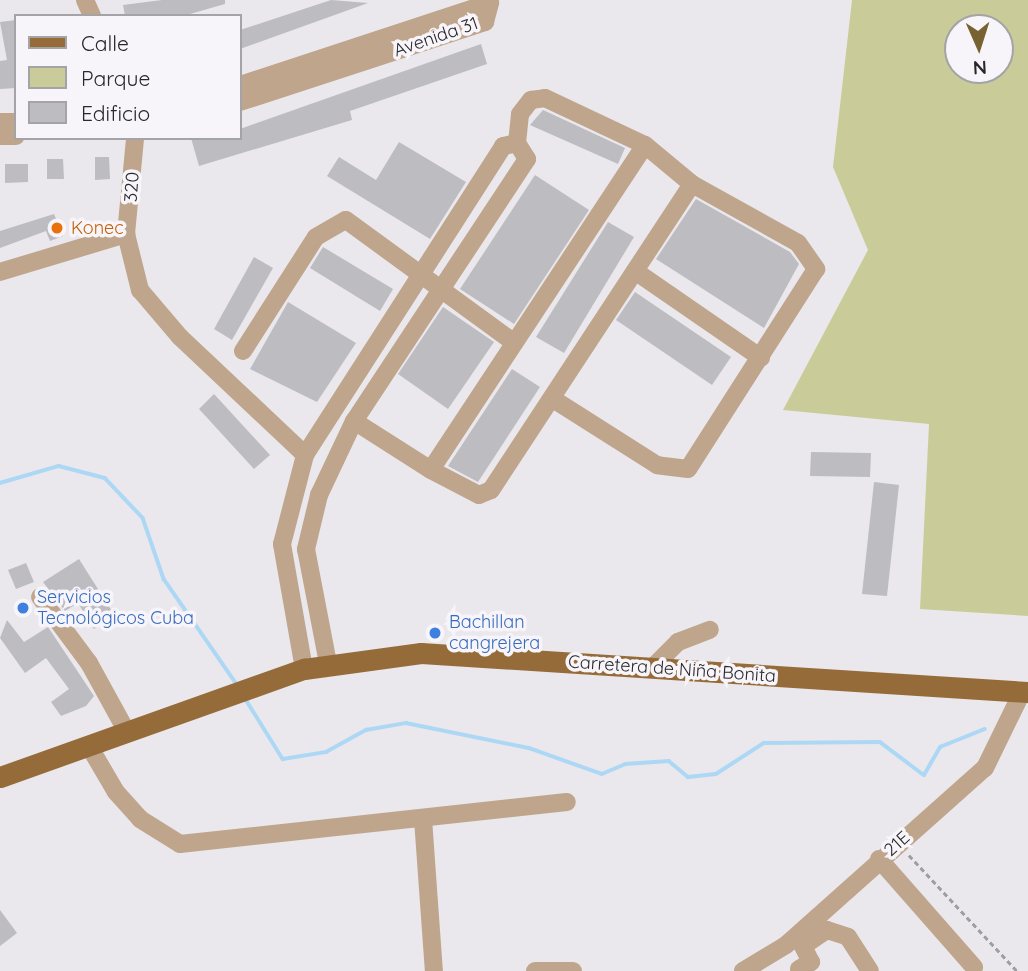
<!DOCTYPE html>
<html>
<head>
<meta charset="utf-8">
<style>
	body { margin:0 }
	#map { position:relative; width:1028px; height:971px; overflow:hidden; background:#eae8ec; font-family:Quicksand,sans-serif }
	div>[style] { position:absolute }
	.green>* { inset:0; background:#c9cc98 }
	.stream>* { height:3.5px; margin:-1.75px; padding:0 1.75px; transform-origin:1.75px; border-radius:1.75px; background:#add8f5 }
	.building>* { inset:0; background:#bdbcc0 }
	.path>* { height:2.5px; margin-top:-1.25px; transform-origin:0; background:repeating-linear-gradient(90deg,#9f9da0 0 5px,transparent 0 8.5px) }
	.minor>* { height:18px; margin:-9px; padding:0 9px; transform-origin:9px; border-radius:9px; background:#bea58c }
	.major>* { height:21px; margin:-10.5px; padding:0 10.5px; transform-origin:10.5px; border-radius:10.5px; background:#966b3a }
	.dots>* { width:19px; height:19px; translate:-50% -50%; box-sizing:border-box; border:4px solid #f7f5f9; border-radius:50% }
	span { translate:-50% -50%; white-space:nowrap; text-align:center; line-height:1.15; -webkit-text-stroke:7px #f7f5f9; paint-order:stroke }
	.street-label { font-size:18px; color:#282729 }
	.food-label { font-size:18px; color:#c56008 }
	.left { translate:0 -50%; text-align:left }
	.shop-label { font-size:18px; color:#366cbe }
	.legend { position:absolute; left:14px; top:14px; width:228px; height:126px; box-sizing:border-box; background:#f7f5f9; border:2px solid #a4a3a6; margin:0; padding:9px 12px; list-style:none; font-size:21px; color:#282729 }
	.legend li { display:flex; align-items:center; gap:14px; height:35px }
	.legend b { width:35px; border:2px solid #a4a3a6 }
	.north { position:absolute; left:944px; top:14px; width:70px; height:70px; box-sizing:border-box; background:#f7f5f9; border:2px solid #a4a3a6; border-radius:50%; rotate:177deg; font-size:19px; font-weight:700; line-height:28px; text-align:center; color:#282729 }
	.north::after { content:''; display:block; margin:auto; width:24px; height:32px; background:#786232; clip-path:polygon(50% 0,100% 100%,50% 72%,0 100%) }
</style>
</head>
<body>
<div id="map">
	<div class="green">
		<div style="clip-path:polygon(evenodd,852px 0,1028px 0,1028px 616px,920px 609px,929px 424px,783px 410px,868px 250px,833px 167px,852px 0,958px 28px,1000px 28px,1000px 70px,958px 70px,958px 28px)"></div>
	</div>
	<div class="stream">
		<div style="left:0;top:483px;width:61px;rotate:-16.1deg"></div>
		<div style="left:59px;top:466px;width:48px;rotate:14.6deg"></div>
		<div style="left:105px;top:478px;width:55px;rotate:46.5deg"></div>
		<div style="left:143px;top:518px;width:65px;rotate:71deg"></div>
		<div style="left:164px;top:579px;width:130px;rotate:55.3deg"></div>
		<div style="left:245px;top:698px;width:72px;rotate:58.1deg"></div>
		<div style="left:283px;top:759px;width:44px;rotate:-9.2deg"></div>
		<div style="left:326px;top:752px;width:46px;rotate:-28.8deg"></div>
		<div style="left:366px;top:730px;width:41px;rotate:-9.9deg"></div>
		<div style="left:406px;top:723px;width:126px;rotate:11.5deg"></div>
		<div style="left:529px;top:748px;width:77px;rotate:19.6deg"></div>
		<div style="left:602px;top:774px;width:25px;rotate:-23deg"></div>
		<div style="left:625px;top:764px;width:44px;rotate:-3.9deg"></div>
		<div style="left:669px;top:761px;width:25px;rotate:40deg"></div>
		<div style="left:688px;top:777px;width:28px;rotate:-6deg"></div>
		<div style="left:716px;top:774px;width:57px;rotate:-32.9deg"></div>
		<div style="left:764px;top:743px;width:116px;rotate:-0.5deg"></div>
		<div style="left:880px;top:742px;width:55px;rotate:36.9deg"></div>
		<div style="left:924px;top:775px;width:32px;rotate:-60deg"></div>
		<div style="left:940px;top:747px;width:48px;rotate:-21.8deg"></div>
	</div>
	<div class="building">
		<div style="clip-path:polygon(162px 0,225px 0,225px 4px,183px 16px,125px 16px,123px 5px)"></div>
		<div style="clip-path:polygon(331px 0,368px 3px,240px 49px,240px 30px)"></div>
		<div style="clip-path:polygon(16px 20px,16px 88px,0 89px,0 61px,7px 60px,0 22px)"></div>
		<div style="clip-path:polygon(481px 44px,487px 64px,350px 111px,352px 120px,199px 166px,191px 138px,240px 138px,240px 129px)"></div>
		<div style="clip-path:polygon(543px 110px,625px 148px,618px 164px,530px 125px)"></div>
		<div style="clip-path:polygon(399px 142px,466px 182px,430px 239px,327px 176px,339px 157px,376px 180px)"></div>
		<div style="clip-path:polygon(95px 157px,109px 157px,110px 179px,95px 180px)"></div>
		<div style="clip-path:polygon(47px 159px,63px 159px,64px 179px,47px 179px)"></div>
		<div style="clip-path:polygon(5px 164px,28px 164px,28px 182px,5px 183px)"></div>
		<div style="clip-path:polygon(535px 175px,589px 210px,514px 324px,460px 289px)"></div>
		<div style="clip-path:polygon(696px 199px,790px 252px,799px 264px,764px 328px,656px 259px)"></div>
		<div style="clip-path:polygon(54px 214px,63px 236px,50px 241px,46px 231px,0 248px,0 231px)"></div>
		<div style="clip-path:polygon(608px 222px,634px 237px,564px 353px,536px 337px)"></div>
		<div style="clip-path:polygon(323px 247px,393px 289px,380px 311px,310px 268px)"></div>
		<div style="clip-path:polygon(254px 257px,273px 268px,232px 340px,214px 329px)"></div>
		<div style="clip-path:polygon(635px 292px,731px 357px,712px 385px,616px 320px)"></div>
		<div style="clip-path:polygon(288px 302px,356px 343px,317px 402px,250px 369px)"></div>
		<div style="clip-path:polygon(443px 307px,494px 342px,448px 409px,398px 374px)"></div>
		<div style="clip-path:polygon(512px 369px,540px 387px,478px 482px,448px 466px)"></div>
		<div style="clip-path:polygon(214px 394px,270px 455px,254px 469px,199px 409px)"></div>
		<div style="clip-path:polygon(811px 452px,871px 453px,870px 477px,810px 476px)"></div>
		<div style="clip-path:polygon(874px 482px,899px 485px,887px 596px,862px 594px)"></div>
		<div style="clip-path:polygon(79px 559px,115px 616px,94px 629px,78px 603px,65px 611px,43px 582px)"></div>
		<div style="clip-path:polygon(26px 563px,34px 582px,16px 589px,8px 570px)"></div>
		<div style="clip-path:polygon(7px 620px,24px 642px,48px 627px,94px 696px,86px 706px,61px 716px,51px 702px,69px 689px,46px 658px,25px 673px,0 638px)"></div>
		<div style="clip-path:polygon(0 910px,17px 933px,0 946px)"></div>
	</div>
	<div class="path">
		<div style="left:909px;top:855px;width:158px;rotate:47deg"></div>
	</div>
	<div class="minor">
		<div style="left:85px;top:0;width:17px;rotate:66deg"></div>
		<div style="left:240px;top:85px;width:263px;rotate:-18.2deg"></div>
		<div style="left:240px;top:102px;width:258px;rotate:-18.1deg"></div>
		<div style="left:485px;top:22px;width:20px;rotate:-75deg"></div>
		<div style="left:0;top:122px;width:16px"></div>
		<div style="left:0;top:136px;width:16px"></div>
		<div style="left:517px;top:143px;width:29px;rotate:-84deg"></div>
		<div style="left:520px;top:114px;width:18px;rotate:-52deg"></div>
		<div style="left:531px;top:100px;width:14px;rotate:-8deg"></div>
		<div style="left:545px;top:98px;width:110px;rotate:25.2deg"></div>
		<div style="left:645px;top:145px;width:61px;rotate:39.7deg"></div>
		<div style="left:692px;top:184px;width:121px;rotate:29.1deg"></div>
		<div style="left:798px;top:243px;width:32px;rotate:55deg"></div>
		<div style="left:816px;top:269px;width:237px;rotate:122.6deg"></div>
		<div style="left:688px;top:469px;width:31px;rotate:-173deg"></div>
		<div style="left:657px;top:465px;width:123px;rotate:-147.6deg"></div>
		<div style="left:645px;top:145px;width:389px;rotate:123.4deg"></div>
		<div style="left:431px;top:470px;width:54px;rotate:27.5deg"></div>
		<div style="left:479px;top:495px;width:13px;rotate:-23deg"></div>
		<div style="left:491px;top:490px;width:366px;rotate:-56.7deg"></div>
		<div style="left:126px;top:234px;width:58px;rotate:76deg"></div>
		<div style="left:140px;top:290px;width:62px;rotate:49.6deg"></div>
		<div style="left:180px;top:337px;width:172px;rotate:43.3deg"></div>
		<div style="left:126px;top:234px;width:96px;rotate:-84.6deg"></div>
		<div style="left:635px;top:271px;width:153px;rotate:34.6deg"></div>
		<div style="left:0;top:272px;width:132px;rotate:-16.8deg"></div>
		<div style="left:243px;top:351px;width:135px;rotate:-57.4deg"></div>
		<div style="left:316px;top:237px;width:34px;rotate:-30deg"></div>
		<div style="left:346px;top:220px;width:207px;rotate:36.1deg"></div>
		<div style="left:354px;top:421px;width:91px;rotate:32.5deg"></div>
		<div style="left:40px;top:597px;width:82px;rotate:53.4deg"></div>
		<div style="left:89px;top:663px;width:79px;rotate:61.2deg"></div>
		<div style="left:652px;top:668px;width:37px;rotate:-45deg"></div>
		<div style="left:678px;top:642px;width:34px;rotate:-21deg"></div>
		<div style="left:304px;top:669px;width:127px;rotate:-100deg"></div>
		<div style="left:282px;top:544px;width:92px;rotate:-75.5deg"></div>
		<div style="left:305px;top:455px;width:367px;rotate:-57.3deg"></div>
		<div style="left:503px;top:146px;width:14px;rotate:-12deg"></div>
		<div style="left:517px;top:143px;width:19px;rotate:58deg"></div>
		<div style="left:527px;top:159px;width:314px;rotate:123.4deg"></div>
		<div style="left:354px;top:421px;width:82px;rotate:115.3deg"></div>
		<div style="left:319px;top:495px;width:56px;rotate:103.5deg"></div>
		<div style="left:306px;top:549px;width:116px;rotate:79.1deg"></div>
		<div style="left:89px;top:746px;width:53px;rotate:59.6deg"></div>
		<div style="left:116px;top:792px;width:36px;rotate:48deg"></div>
		<div style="left:140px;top:819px;width:47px;rotate:32deg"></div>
		<div style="left:180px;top:844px;width:389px;rotate:-6.2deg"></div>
		<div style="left:423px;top:819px;width:152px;rotate:85.9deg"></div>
		<div style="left:879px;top:859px;width:144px;rotate:48.7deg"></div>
		<div style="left:799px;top:969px;width:14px;rotate:-30deg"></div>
		<div style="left:811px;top:962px;width:18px;rotate:-117deg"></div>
		<div style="left:803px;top:946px;width:29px;rotate:-34deg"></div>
		<div style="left:827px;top:930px;width:22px;rotate:18deg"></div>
		<div style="left:848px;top:937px;width:40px;rotate:57.1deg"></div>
		<div style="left:535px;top:971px;width:38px"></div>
		<div style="left:743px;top:971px;width:50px;rotate:-31.2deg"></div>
		<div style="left:786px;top:945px;width:266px;rotate:-41.7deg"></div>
		<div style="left:985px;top:768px;width:85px;rotate:-64deg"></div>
	</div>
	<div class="major">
		<div style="left:0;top:777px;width:323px;rotate:-19.6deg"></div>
		<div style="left:304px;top:669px;width:118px;rotate:-7.8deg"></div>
		<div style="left:421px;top:653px;width:608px;rotate:3.68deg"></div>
	</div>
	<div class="dots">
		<div style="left:57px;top:228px;background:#e8710a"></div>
		<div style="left:23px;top:608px;background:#3f7fe0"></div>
		<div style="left:435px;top:633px;background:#3f7fe0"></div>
	</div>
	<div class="street-label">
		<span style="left:436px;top:37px;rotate:-19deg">Avenida 31</span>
		<span style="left:132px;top:187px;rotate:-86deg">320</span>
		<span style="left:672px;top:669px;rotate:4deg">Carretera de Niña Bonita</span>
		<span style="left:897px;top:844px;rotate:-42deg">21E</span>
	</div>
	<div class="food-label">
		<span class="left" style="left:71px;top:228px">Konec</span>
	</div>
	<div class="shop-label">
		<span class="left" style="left:37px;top:608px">Servicios<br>Tecnológicos Cuba</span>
		<span class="left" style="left:449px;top:633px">Bachillan<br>cangrejera</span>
	</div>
	<ul class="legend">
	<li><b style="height:9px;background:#966b3a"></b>Calle</li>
	<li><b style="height:19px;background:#c9cc98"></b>Parque</li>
	<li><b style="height:19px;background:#bdbcc0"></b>Edificio</li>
	</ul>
	<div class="north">N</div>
</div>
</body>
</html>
